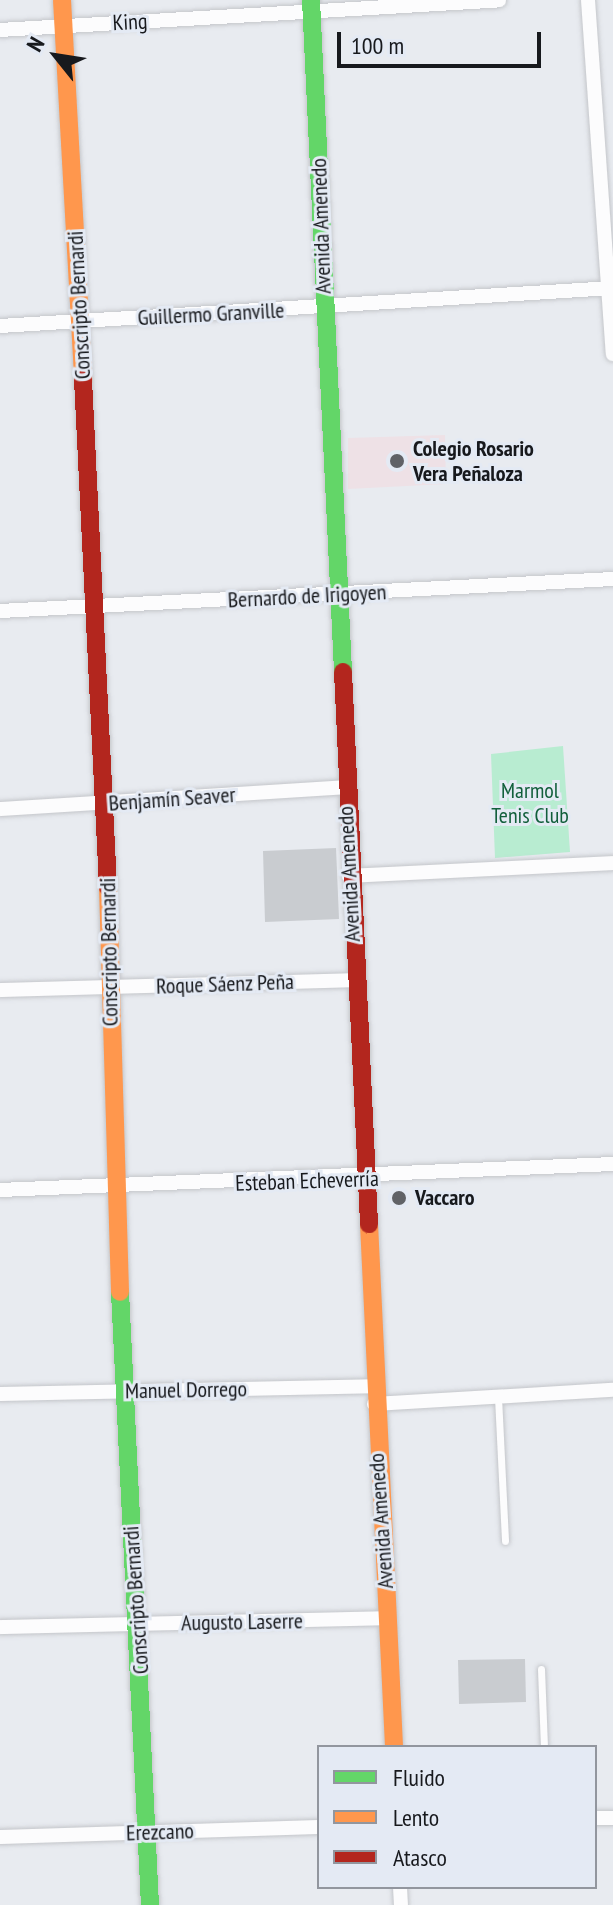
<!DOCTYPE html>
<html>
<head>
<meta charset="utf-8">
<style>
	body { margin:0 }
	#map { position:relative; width:613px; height:1905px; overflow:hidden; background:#e8ebf0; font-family:"PT Sans Narrow",sans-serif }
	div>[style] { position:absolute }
	.education>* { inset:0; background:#eee1e6 }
	.green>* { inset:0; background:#b8ecd1 }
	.building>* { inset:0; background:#c9ccd0 }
	.roads { filter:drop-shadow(0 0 2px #c4c6ca) drop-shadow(0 0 2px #c4c6ca) }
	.lane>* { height:7px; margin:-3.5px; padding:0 3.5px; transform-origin:3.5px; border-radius:3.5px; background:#fcfcfd }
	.street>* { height:14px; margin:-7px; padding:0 7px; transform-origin:7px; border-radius:7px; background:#fcfcfd }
	.fast>* { height:18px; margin:-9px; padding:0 9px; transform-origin:9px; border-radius:9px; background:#63d668 }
	.slow>* { height:18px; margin:-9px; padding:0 9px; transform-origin:9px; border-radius:9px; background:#ff974d }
	.jam>* { height:18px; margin:-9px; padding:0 9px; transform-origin:9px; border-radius:9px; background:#b3261e }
	.dots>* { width:22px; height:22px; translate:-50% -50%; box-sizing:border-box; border:4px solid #e4eaf4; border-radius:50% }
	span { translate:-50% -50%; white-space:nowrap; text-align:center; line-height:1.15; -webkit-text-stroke:6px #e4eaf4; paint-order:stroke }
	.street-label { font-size:22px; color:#17191d }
	.poi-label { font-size:22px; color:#17191d; font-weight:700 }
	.left { translate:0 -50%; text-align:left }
	.park-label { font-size:22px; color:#115f3b }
	.legend { position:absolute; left:317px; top:1745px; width:280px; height:144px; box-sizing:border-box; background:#e4eaf4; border:2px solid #92969e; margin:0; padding:10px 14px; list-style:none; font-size:24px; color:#17191d }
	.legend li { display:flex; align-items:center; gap:16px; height:40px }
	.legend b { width:40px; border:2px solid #92969e }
	.north { position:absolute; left:16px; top:16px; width:80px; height:80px; -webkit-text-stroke:6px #e4eaf4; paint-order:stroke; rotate:300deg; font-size:22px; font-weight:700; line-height:32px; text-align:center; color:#17191d }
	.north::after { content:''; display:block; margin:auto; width:28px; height:36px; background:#17191d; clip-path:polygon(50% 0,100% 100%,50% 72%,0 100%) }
	.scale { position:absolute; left:337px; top:32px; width:204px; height:36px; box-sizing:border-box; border:4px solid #17191d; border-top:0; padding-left:10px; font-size:24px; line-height:28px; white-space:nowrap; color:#17191d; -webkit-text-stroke:6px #e4eaf4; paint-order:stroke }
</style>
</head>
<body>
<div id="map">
	<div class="education">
		<div style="clip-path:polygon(445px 435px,446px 484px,348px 489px,348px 438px)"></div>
	</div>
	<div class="green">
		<div style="clip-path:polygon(563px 746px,570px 852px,495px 858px,491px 754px)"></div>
	</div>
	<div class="building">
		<div style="clip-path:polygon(336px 848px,339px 919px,265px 922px,263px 851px)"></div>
		<div style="clip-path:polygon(525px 1659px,526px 1702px,459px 1704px,458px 1660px)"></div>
	</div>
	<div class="roads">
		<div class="lane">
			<div style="left:498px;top:1397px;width:144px;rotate:87.2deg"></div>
			<div style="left:541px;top:1669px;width:78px;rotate:87.8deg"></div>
		</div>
		<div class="street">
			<div style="left:588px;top:0;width:355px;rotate:86deg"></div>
			<div style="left:0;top:30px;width:500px;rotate:-3.4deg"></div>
			<div style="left:0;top:326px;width:614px;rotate:-3.55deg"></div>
			<div style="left:0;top:611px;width:614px;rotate:-2.99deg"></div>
			<div style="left:0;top:809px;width:346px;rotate:-3.6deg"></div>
			<div style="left:349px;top:876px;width:264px;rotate:-2.8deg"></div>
			<div style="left:0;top:990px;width:353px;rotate:-1.6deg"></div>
			<div style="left:0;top:1190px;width:614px;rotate:-2.43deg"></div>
			<div style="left:0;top:1394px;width:373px;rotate:-1.2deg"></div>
			<div style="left:374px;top:1404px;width:239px;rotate:-3.4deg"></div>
			<div style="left:0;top:1627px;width:387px;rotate:-1.3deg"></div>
			<div style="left:595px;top:1818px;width:18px"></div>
			<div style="left:0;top:1837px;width:319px;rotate:-1.8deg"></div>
			<div style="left:400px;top:1887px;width:18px;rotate:87deg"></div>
		</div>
		<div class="fast">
			<div style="left:311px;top:0;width:673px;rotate:87.27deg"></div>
			<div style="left:120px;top:1292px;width:614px;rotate:87.2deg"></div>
		</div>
		<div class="slow">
			<div style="left:62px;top:0;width:380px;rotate:86.8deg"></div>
			<div style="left:108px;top:887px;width:405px;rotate:88.3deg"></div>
			<div style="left:369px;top:1224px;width:524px;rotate:87.26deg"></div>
		</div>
		<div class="jam">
			<div style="left:83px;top:379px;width:509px;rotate:87.18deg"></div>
			<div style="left:343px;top:672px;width:553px;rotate:87.3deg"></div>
		</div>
	</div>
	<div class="dots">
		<div style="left:397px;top:461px;background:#606267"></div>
		<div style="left:399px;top:1198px;background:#606267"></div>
	</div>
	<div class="street-label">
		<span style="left:130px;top:22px;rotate:-3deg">King</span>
		<span style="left:321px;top:226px;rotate:-92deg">Avenida Amenedo</span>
		<span style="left:79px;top:305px;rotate:-93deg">Conscripto Bernardi</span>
		<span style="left:211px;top:314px;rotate:-3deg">Guillermo Granville</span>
		<span style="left:307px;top:596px;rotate:-3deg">Bernardo de Irigoyen</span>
		<span style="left:172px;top:799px;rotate:-4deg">Benjamín Seaver</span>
		<span style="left:349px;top:874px;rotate:-93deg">Avenida Amenedo</span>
		<span style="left:109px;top:952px;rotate:-91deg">Conscripto Bernardi</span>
		<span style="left:225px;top:984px;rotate:-2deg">Roque Sáenz Peña</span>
		<span style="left:307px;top:1181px;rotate:-2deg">Esteban Echeverría</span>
		<span style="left:186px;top:1390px;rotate:-1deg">Manuel Dorrego</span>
		<span style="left:381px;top:1521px;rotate:-94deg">Avenida Amenedo</span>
		<span style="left:136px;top:1600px;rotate:-94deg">Conscripto Bernardi</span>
		<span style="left:242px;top:1622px;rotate:-1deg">Augusto Laserre</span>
		<span style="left:160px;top:1832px;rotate:-2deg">Erezcano</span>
	</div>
	<div class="poi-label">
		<span class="left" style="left:413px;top:461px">Colegio Rosario<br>Vera Peñaloza</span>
		<span class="left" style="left:415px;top:1198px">Vaccaro</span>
	</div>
	<div class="park-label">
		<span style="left:530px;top:803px">Marmol<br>Tenis Club</span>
	</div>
	<ul class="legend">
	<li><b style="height:10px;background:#63d668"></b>Fluido</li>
	<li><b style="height:10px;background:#ff974d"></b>Lento</li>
	<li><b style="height:10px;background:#b3261e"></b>Atasco</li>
	</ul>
	<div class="north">N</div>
	<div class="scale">100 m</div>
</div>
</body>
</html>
